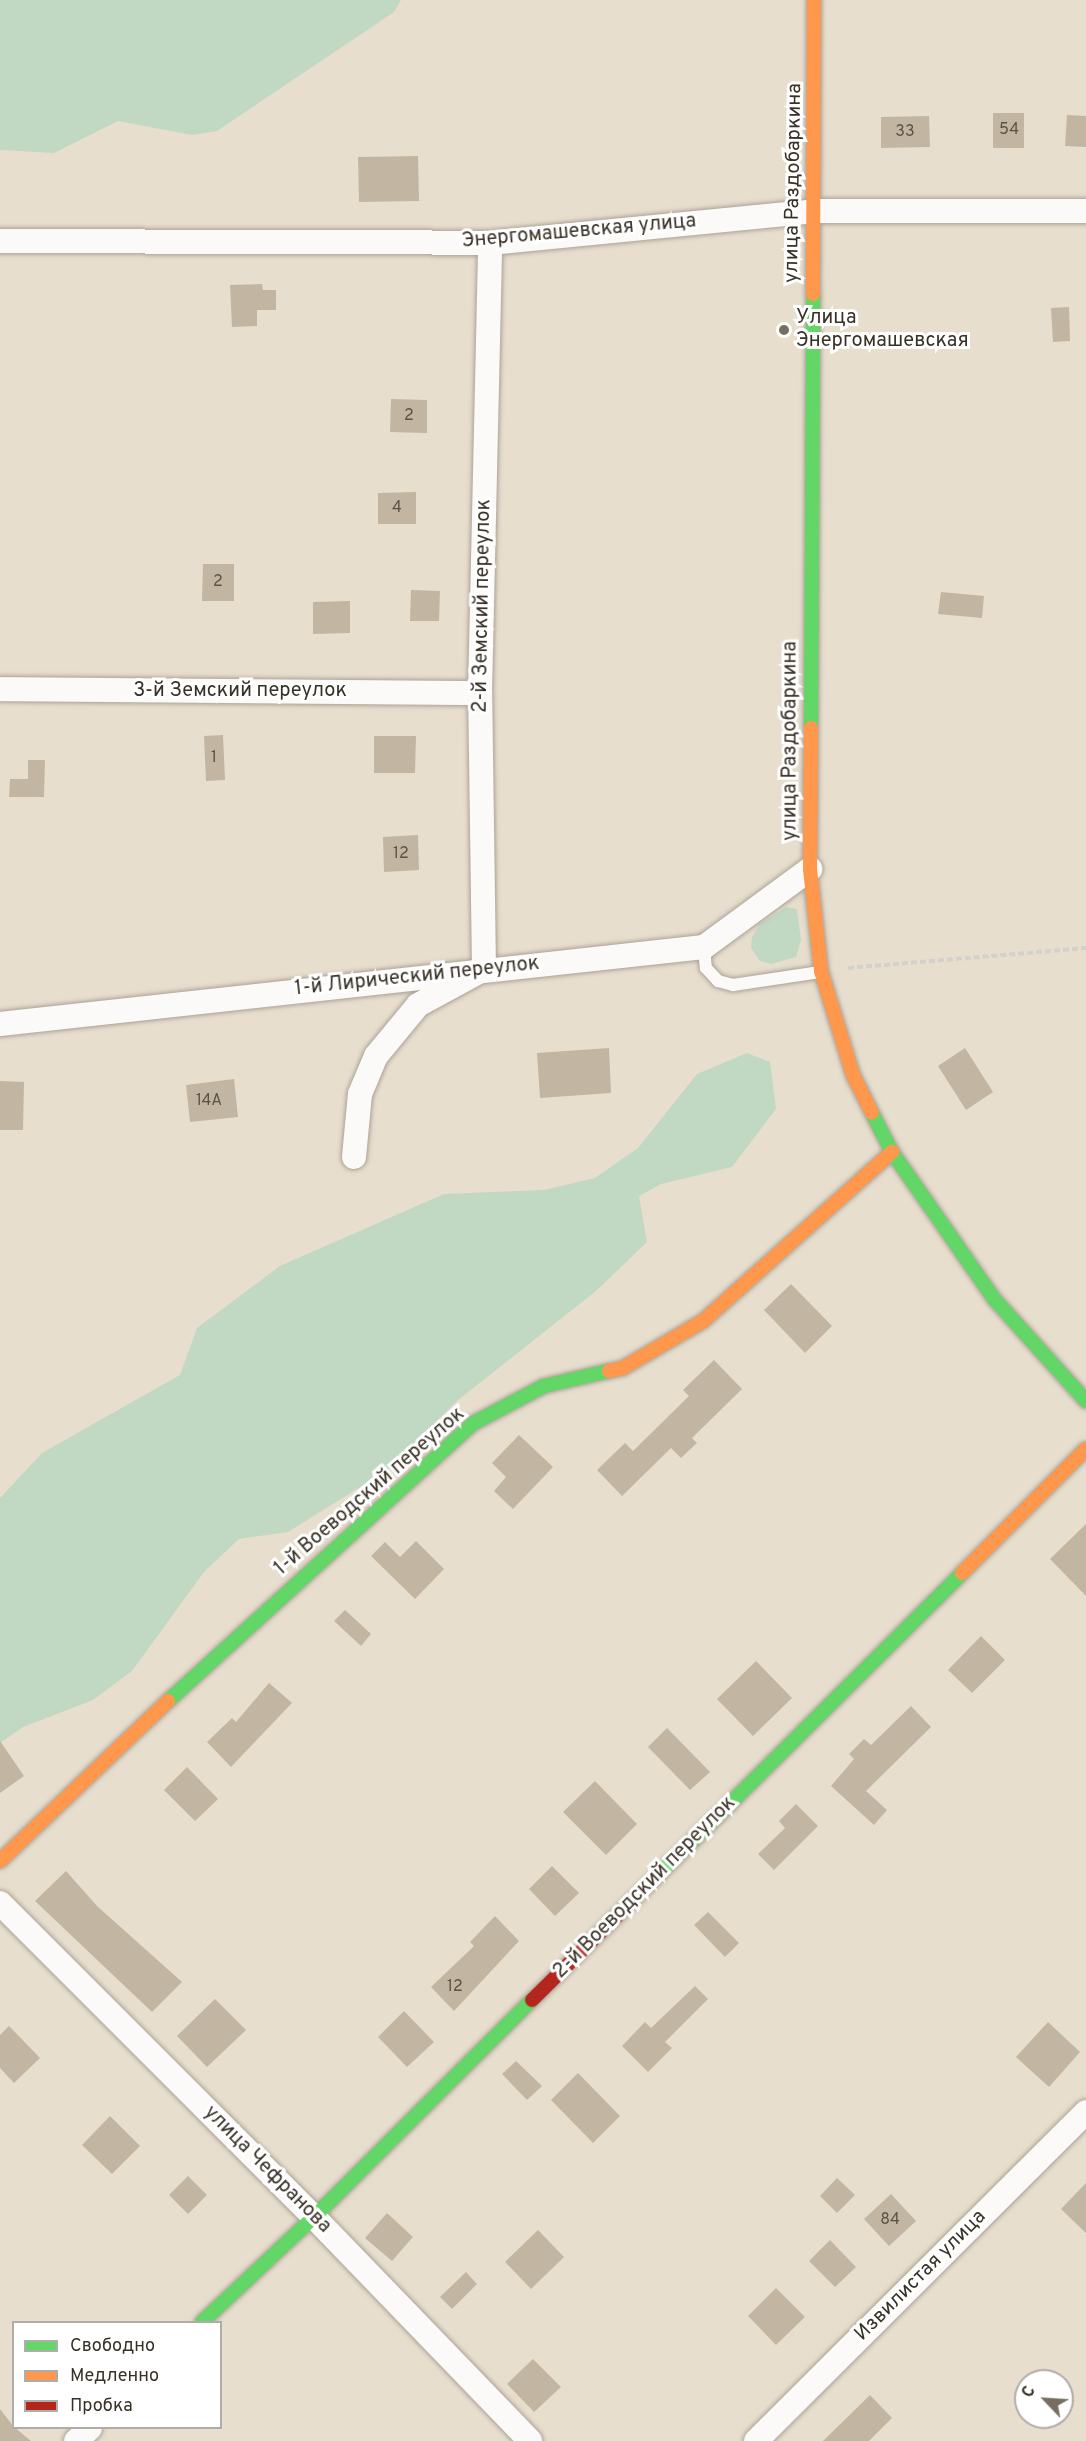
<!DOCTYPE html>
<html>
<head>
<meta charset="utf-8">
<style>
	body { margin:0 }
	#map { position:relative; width:1086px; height:2441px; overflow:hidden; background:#e8dece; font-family:Overpass,sans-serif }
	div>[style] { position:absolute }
	.green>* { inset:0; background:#c1d8c2 }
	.building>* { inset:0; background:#c2b6a2 }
	.path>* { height:4px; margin-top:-2px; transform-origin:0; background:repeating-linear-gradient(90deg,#d4d0cb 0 6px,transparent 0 9px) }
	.roads { filter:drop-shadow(0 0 2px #aaa396) drop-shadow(0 0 2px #aaa396) }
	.lane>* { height:12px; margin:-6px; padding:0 6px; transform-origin:6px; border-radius:6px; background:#fcfaf8 }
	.street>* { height:24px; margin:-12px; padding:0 12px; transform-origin:12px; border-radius:12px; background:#fcfaf8 }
	.fast>* { height:14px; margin:-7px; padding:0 7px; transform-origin:7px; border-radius:7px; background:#63d668 }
	.slow>* { height:14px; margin:-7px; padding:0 7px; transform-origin:7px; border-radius:7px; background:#ff974d }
	.jam>* { height:14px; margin:-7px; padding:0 7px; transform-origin:7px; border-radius:7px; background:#b3261e }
	.dots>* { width:16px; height:16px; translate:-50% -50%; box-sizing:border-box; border:3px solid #fff; border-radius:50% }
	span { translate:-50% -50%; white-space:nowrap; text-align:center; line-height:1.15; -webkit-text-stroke:6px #fff; paint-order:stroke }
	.number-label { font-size:16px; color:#5a5245 }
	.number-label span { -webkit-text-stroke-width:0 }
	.street-label { font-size:20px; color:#383126 }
	.poi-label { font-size:20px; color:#383126 }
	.left { translate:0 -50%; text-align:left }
	.legend { position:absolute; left:12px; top:2321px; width:210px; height:108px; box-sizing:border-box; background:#fff; border:2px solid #afada8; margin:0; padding:8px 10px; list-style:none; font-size:18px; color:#383126 }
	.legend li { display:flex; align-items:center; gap:12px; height:30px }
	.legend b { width:30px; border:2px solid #afada8 }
	.north { position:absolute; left:1014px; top:2369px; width:60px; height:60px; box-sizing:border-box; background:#fff; border:2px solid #afada8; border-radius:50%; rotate:295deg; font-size:16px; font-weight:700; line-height:24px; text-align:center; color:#383126 }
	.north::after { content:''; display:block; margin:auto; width:21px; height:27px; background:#766e61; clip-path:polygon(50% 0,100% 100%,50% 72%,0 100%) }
</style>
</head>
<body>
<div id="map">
	<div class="green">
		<div style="clip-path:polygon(0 0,401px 0,394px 12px,217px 131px,192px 135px,118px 121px,54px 153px,0 150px)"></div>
		<div style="clip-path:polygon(786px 907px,797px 909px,801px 940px,796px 957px,771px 964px,760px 961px,751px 948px,752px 937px,760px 924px)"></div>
		<div style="clip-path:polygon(747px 1053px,770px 1062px,776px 1109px,732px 1167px,661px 1184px,639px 1196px,647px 1242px,596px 1291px,458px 1400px,389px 1469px,288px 1532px,239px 1539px,204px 1572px,132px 1671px,93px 1700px,23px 1727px,0 1743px,0 1498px,42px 1453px,180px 1375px,197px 1328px,280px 1266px,444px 1194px,544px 1190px,595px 1178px,638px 1148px,697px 1074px)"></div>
	</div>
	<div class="building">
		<div style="clip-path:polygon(993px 113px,1024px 113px,1024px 148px,993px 148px)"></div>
		<div style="clip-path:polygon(1067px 115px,1086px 116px,1086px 147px,1065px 146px)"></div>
		<div style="clip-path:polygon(929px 116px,930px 147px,881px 148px,881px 117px)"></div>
		<div style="clip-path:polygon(418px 156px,419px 201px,359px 202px,358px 157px)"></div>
		<div style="clip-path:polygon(262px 284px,263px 290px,276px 290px,276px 310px,257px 310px,257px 326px,232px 327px,230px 285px)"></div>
		<div style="clip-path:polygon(1069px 307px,1070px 341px,1053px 342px,1051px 308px)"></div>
		<div style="clip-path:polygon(391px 399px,427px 400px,427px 433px,390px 432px)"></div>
		<div style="clip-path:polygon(416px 492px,416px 524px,378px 524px,378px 493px)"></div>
		<div style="clip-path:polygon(203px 564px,234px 564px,234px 601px,202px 601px)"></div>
		<div style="clip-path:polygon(411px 590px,440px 591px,439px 621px,410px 621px)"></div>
		<div style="clip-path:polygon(941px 592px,984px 596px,982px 618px,938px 614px)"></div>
		<div style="clip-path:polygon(350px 601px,350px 633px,313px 634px,313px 602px)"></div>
		<div style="clip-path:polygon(223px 735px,225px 780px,206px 781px,204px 736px)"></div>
		<div style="clip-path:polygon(374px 736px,416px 736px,415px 773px,374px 773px)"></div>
		<div style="clip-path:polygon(28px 760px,45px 760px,44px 797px,9px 797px,10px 779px,28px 779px)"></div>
		<div style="clip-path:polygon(418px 835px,419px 870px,384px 872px,383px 837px)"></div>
		<div style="clip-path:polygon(609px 1048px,611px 1093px,540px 1098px,537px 1053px)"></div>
		<div style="clip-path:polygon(965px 1048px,993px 1092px,966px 1110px,938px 1066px)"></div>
		<div style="clip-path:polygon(234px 1079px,238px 1117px,190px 1122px,186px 1085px)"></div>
		<div style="clip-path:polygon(0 1081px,24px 1082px,23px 1130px,0 1130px)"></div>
		<div style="clip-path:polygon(791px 1284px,832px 1326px,805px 1353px,764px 1310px)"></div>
		<div style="clip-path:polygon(714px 1360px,742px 1389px,692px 1438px,697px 1443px,681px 1458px,671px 1448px,622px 1496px,597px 1470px,625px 1443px,633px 1451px,689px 1396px,683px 1390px)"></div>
		<div style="clip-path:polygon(519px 1435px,553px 1467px,513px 1509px,494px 1491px,506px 1477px,492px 1463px)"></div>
		<div style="clip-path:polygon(1086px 1524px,1086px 1596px,1050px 1559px)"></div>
		<div style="clip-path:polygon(416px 1541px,444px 1569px,415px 1599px,371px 1556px,385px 1542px,400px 1557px)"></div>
		<div style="clip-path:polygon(345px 1610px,371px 1634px,361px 1646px,334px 1621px)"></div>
		<div style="clip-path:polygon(981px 1636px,1005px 1660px,972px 1693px,948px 1670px)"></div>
		<div style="clip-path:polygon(756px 1661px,792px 1698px,753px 1736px,717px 1699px)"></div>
		<div style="clip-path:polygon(269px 1683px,292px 1703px,231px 1767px,207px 1742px,232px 1718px,236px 1722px)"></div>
		<div style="clip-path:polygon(911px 1706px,931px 1727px,866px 1791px,887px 1810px,874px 1825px,831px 1786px,854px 1759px,849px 1754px,864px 1739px,871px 1745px)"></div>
		<div style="clip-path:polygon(667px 1728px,710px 1772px,690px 1790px,648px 1747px)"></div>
		<div style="clip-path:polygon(0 1741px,24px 1776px,0 1793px)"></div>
		<div style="clip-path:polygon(187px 1767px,218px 1799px,195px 1821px,164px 1790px)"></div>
		<div style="clip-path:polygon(595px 1781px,637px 1824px,606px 1855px,563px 1812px)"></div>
		<div style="clip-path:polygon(796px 1804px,818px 1826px,774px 1870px,758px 1854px,785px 1828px,779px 1821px)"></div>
		<div style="clip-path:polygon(552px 1866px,579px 1893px,555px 1916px,529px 1889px)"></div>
		<div style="clip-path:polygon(66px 1871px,97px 1906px,182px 1982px,152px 2012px,35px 1901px)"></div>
		<div style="clip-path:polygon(708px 1912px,739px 1943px,725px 1957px,694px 1925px)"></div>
		<div style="clip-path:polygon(495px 1916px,519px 1941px,454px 2011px,431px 1987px,474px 1946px,470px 1942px)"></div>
		<div style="clip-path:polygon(695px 1986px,708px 1999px,665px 2042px,672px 2048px,648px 2072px,622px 2046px,645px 2022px,651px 2028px)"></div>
		<div style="clip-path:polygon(215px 1999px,246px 2030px,207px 2067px,177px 2036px)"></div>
		<div style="clip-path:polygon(404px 2011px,434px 2042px,407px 2067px,378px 2037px)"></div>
		<div style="clip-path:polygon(1048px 2022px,1080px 2052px,1049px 2087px,1016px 2057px)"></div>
		<div style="clip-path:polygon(9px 2026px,40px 2058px,14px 2083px,0 2068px,0 2035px)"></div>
		<div style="clip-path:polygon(516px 2061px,542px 2086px,527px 2100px,502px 2074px)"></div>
		<div style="clip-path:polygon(578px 2073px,620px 2116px,593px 2143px,551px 2100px)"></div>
		<div style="clip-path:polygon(110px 2116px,140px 2146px,112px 2174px,82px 2145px)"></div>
		<div style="clip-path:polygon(188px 2176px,207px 2195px,188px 2214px,169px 2195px)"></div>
		<div style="clip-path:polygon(837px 2178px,855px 2195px,837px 2213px,820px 2196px)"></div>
		<div style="clip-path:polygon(1086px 2183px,1086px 2233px,1061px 2209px)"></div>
		<div style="clip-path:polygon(891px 2194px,916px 2221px,889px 2246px,864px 2219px)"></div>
		<div style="clip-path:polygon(387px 2213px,413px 2237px,392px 2261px,365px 2238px)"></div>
		<div style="clip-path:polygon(538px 2230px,564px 2257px,531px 2289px,505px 2262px)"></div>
		<div style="clip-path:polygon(830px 2240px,856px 2267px,835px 2287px,809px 2261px)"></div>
		<div style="clip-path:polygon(466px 2272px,477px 2284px,452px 2309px,440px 2297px)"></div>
		<div style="clip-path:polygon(776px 2288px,805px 2317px,776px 2345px,748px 2316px)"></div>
		<div style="clip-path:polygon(533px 2359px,561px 2387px,534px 2412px,507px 2384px)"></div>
		<div style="clip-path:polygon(870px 2395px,892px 2418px,869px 2441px,823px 2441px)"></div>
		<div style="clip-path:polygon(0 2409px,14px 2427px,31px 2441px,0 2441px)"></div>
	</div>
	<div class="path">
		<div style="left:848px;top:968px;width:239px;rotate:-4.8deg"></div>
	</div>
	<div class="roads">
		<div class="lane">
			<div style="left:704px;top:947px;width:21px;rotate:85deg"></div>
			<div style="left:706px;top:968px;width:18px;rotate:47deg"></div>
			<div style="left:718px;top:981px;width:16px;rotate:15deg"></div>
			<div style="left:733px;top:985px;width:88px;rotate:-8.5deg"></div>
		</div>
		<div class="street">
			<div style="left:0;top:241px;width:490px;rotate:0.2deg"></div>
			<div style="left:490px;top:243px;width:327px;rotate:-5.6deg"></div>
			<div style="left:815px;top:211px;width:271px"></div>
			<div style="left:0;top:689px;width:480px;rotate:0.5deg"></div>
			<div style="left:0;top:1024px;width:708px;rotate:-6.24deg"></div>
			<div style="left:704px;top:947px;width:132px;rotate:-36.3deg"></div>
			<div style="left:354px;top:1157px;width:63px;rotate:-84.6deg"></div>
			<div style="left:360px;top:1094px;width:41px;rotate:-67.2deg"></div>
			<div style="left:376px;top:1056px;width:66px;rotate:-50.5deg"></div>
			<div style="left:418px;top:1005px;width:75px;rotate:-28.6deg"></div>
			<div style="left:484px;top:969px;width:276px;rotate:-90.8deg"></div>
			<div style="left:480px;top:693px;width:450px;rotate:-88.7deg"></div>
			<div style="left:0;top:1903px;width:444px;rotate:45deg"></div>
			<div style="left:314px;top:2217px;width:311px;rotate:46deg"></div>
			<div style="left:76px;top:2441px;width:19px;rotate:-43deg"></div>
			<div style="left:756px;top:2441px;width:466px;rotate:-44.9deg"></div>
		</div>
		<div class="fast">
			<div style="left:811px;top:728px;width:434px;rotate:-89.7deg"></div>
			<div style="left:872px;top:1113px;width:44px;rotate:62.9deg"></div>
			<div style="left:892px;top:1152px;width:180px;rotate:55.2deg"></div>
			<div style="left:995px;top:1300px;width:136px;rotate:48deg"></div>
			<div style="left:168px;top:1701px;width:413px;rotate:-42.3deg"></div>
			<div style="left:474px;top:1423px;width:79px;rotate:-27.9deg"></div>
			<div style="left:544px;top:1386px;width:67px;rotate:-13deg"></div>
			<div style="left:630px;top:1903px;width:468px;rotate:-44.8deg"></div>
			<div style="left:202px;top:2322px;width:154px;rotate:-43.2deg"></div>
			<div style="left:314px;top:2217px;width:308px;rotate:-44.9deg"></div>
		</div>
		<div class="slow">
			<div style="left:813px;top:294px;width:294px;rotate:-89.8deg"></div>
			<div style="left:811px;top:728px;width:141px;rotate:90.4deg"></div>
			<div style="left:810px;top:869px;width:103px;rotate:83.8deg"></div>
			<div style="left:821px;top:971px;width:109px;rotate:72.9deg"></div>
			<div style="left:853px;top:1075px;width:42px;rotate:63.4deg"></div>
			<div style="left:609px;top:1371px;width:14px;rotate:-12deg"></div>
			<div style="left:623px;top:1368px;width:93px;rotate:-30.4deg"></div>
			<div style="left:703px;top:1321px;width:254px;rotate:-41.8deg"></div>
			<div style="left:962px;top:1573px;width:175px;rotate:-45deg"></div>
			<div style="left:0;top:1861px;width:232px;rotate:-43.6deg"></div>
		</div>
		<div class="jam">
			<div style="left:532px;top:2000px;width:138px;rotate:-44.7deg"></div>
		</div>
	</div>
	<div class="dots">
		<div style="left:784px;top:330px;background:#766e61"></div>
	</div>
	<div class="number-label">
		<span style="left:1009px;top:130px">54</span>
		<span style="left:905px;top:132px">33</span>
		<span style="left:409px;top:416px">2</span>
		<span style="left:397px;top:508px">4</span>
		<span style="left:218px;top:582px">2</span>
		<span style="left:214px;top:758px">1</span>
		<span style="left:401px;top:854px">12</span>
		<span style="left:209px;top:1101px">14А</span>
		<span style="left:455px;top:1987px">12</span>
		<span style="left:890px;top:2220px">84</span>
	</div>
	<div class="street-label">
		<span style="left:794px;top:183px;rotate:-89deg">улица Раздобаркина</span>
		<span style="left:579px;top:232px;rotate:-5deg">Энергомашевская улица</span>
		<span style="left:483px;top:606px;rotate:-89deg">2-й Земский переулок</span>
		<span style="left:240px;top:691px">3-й Земский переулок</span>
		<span style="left:791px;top:741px;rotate:-90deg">улица Раздобаркина</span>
		<span style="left:417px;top:977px;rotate:-6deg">1-й Лирический переулок</span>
		<span style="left:370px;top:1492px;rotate:-41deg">1-й Воеводский переулок</span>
		<span style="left:645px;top:1888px;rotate:-45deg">2-й Воеводский переулок</span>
		<span style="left:267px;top:2170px;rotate:45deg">улица Чефранова</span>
		<span style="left:921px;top:2276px;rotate:-45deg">Извилистая улица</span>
	</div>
	<div class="poi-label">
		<span class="left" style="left:796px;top:330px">Улица<br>Энергомашевская</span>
	</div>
	<ul class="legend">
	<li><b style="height:8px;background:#63d668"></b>Свободно</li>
	<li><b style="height:8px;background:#ff974d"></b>Медленно</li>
	<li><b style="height:8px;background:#b3261e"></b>Пробка</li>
	</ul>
	<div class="north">С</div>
</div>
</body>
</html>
